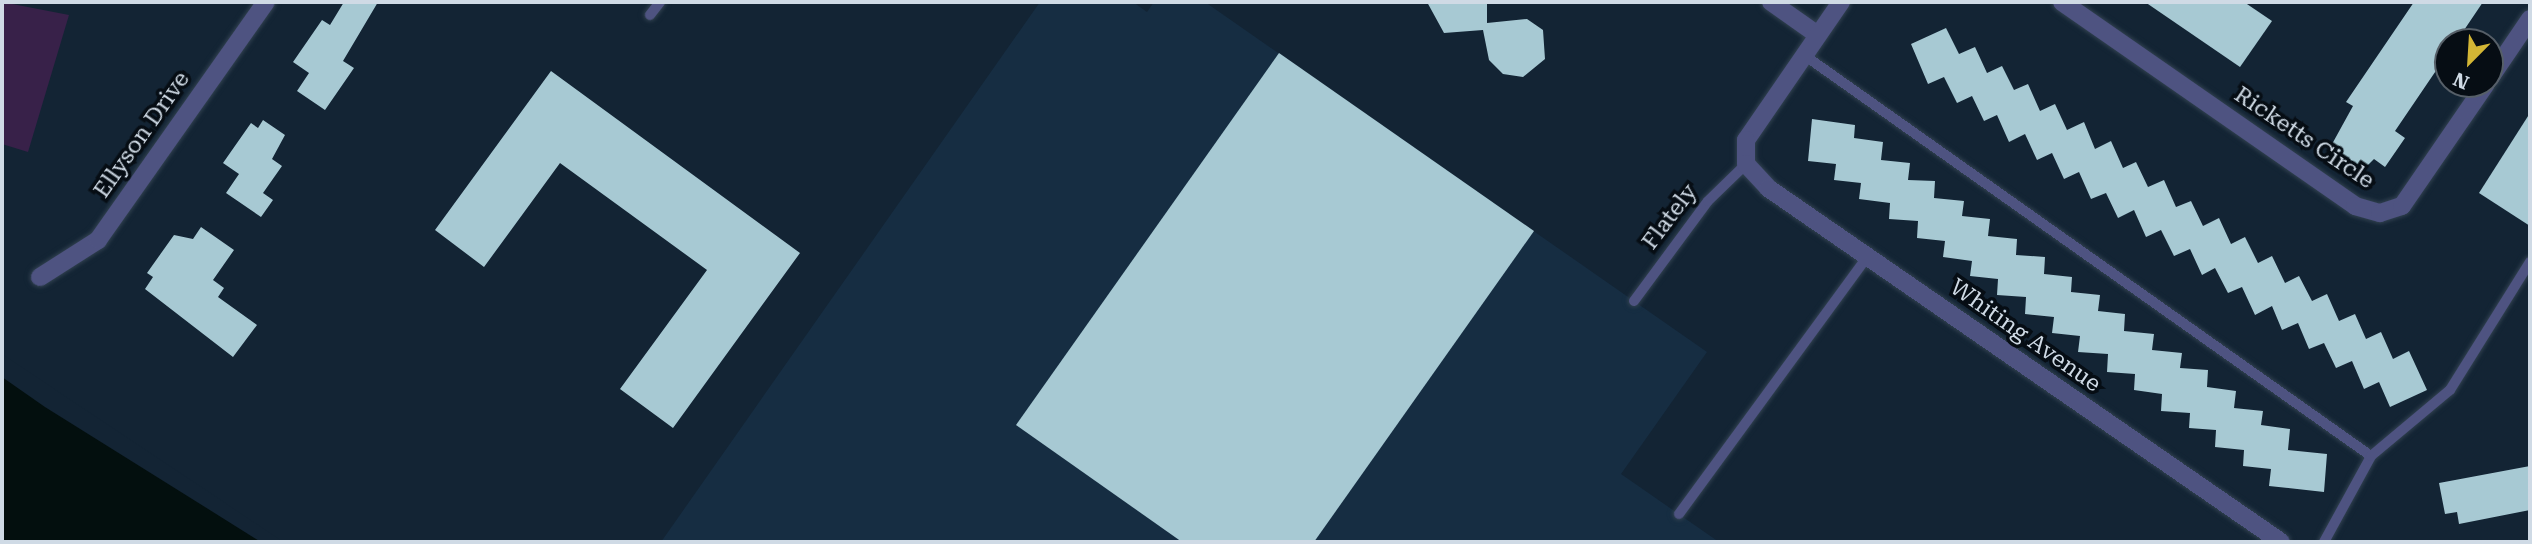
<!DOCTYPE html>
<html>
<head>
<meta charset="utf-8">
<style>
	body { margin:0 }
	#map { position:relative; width:2532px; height:544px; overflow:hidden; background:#132434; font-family:"Roboto Serif",serif }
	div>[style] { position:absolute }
	.built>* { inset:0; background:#162d42 }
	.green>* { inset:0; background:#382149 }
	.water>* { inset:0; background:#030f0e }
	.pier>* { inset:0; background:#132434 }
	.building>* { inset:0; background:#a7c9d3 }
	.roads { filter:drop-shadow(0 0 2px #314150) drop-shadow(0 0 2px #314150) }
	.service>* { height:10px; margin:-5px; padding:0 5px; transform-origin:5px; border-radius:5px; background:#4e5381 }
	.minor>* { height:18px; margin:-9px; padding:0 9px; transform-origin:9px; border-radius:9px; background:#4e5381 }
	span { translate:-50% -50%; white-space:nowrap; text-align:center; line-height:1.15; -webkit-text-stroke:7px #060d14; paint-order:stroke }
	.street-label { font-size:23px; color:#cfdae5 }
	.frame { position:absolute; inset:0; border:4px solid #cfdae5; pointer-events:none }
	.north { position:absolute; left:2434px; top:28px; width:70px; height:70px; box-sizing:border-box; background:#060d14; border:2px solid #565f68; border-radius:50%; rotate:204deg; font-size:19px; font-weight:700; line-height:28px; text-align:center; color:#cfdae5 }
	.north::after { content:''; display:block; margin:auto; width:24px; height:32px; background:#d3b635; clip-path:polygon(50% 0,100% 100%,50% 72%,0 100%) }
</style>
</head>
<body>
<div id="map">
	<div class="built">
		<div style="clip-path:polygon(1040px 2px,1133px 2px,1147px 12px,1154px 2px,1205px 2px,1707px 352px,1621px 474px,1719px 542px,661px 542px)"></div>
	</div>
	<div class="green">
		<div style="clip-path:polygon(2px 2px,69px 15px,28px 152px,2px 144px)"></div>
	</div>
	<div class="water">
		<div style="clip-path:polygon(2px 357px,277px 542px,2px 542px)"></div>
	</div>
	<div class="pier">
		<div style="clip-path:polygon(2px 354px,279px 539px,281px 542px,261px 542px,45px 407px,2px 377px)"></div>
	</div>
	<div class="building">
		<div style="clip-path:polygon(344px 2px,378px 2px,343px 61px,354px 68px,325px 110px,297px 91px,309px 73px,293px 62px,322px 20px,330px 25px)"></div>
		<div style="clip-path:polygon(1427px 2px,1487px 2px,1487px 23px,1527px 19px,1543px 30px,1545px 59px,1523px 77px,1503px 74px,1489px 60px,1483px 30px,1444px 33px)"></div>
		<div style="clip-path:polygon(2145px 2px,2244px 2px,2272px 21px,2240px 67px)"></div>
		<div style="clip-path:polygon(2414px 2px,2483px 2px,2456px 42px,2448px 42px,2448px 53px,2395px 131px,2405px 138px,2385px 167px,2374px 159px,2357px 176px,2326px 155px,2353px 106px,2346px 102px)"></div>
		<div style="clip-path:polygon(1946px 28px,1959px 54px,1975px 47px,1987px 73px,2002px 66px,2014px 90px,2028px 84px,2040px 111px,2055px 104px,2067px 130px,2084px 122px,2095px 149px,2111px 141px,2123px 168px,2136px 162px,2148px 187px,2164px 180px,2176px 207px,2191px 201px,2203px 226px,2219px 218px,2231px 244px,2245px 237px,2258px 263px,2272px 256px,2285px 283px,2299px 276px,2312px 301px,2327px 294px,2339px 321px,2355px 314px,2366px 339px,2381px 332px,2393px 359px,2409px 351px,2427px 390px,2390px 407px,2379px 382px,2364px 389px,2352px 361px,2336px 368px,2324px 343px,2309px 349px,2298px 323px,2282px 330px,2272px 306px,2255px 315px,2242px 287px,2228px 293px,2215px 268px,2202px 275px,2190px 249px,2174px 256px,2161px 230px,2146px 237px,2134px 210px,2118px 218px,2106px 193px,2091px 199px,2079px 172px,2064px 179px,2052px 153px,2037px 160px,2025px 134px,2009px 142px,1997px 115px,1984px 121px,1972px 96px,1957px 103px,1944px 77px,1928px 84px,1911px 44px)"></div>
		<div style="clip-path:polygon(1279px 53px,1534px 231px,1314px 542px,1182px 542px,1016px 425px)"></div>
		<div style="clip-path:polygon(551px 71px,800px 253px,673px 428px,620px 389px,707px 270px,560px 163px,484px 267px,435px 230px)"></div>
		<div style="clip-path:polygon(2530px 113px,2530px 226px,2479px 193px)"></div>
		<div style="clip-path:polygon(1812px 119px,1855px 125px,1854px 138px,1883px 142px,1881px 160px,1910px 163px,1908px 180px,1935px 181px,1934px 198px,1964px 201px,1962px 216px,1990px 219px,1988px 236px,2017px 239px,2016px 255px,2045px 257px,2044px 274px,2072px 277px,2071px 292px,2100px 295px,2098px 311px,2125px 314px,2124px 331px,2154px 334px,2152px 350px,2182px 353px,2180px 368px,2208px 370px,2207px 387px,2236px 391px,2234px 408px,2263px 411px,2261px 425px,2290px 429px,2288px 450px,2327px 454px,2324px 492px,2269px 486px,2271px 469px,2243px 466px,2244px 450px,2215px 447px,2216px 430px,2189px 428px,2190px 413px,2161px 411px,2162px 394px,2134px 390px,2135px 374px,2107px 372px,2108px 354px,2078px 352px,2080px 336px,2052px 333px,2054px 317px,2025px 314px,2026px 297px,1997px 295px,1998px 279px,1970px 276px,1972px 261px,1943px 257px,1945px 241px,1917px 238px,1918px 221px,1889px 219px,1890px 203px,1859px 199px,1861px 183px,1834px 180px,1836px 164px,1808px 161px)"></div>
		<div style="clip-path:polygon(263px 120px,285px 135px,272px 159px,282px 166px,263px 193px,273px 200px,261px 217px,226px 193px,239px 174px,223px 163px,251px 123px,258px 128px)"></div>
		<div style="clip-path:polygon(201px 227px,234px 250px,213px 280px,224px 288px,218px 297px,257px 325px,233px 357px,145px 289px,153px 277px,147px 273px,174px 235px,193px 239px)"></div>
		<div style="clip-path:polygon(2530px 466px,2530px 510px,2459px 524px,2457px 512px,2445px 514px,2439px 483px)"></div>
	</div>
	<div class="roads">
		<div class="service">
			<div style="left:650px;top:15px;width:16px;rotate:-52deg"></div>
			<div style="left:1804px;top:55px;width:694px;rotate:35.27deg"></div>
			<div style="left:1634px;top:301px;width:124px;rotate:-53.5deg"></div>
			<div style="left:1708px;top:201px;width:53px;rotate:-44.2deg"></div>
			<div style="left:1679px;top:514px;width:318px;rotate:-53.8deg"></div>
			<div style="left:2324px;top:542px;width:98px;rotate:-61.3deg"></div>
			<div style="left:2371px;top:456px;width:103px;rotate:-39.9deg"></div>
			<div style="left:2450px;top:390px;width:151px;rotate:-58deg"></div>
		</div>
		<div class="minor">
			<div style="left:1771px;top:2px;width:57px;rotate:35.1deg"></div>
			<div style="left:1841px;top:2px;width:168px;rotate:124.5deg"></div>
			<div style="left:1746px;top:140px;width:24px;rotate:90deg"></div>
			<div style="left:1746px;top:164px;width:33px;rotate:47deg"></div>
			<div style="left:1768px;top:188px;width:623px;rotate:34.61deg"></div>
			<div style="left:2062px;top:2px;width:357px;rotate:34.8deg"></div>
			<div style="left:2355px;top:206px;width:26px;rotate:16deg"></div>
			<div style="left:2380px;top:213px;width:23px;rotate:-18deg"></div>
			<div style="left:2402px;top:206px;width:148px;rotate:-55.5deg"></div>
			<div style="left:2490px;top:78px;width:71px;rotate:-55.9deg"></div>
			<div style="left:40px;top:277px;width:69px;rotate:-32.5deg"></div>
			<div style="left:98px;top:240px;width:291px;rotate:-54.8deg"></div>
		</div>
	</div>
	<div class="street-label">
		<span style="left:142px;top:135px;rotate:-55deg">Ellyson Drive</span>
		<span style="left:2304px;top:138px;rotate:34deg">Ricketts Circle</span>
		<span style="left:1670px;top:217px;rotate:-53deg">Flately</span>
		<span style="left:2025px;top:336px;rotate:35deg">Whiting Avenue</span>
	</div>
	<div class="frame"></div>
	<div class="north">N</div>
</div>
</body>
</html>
